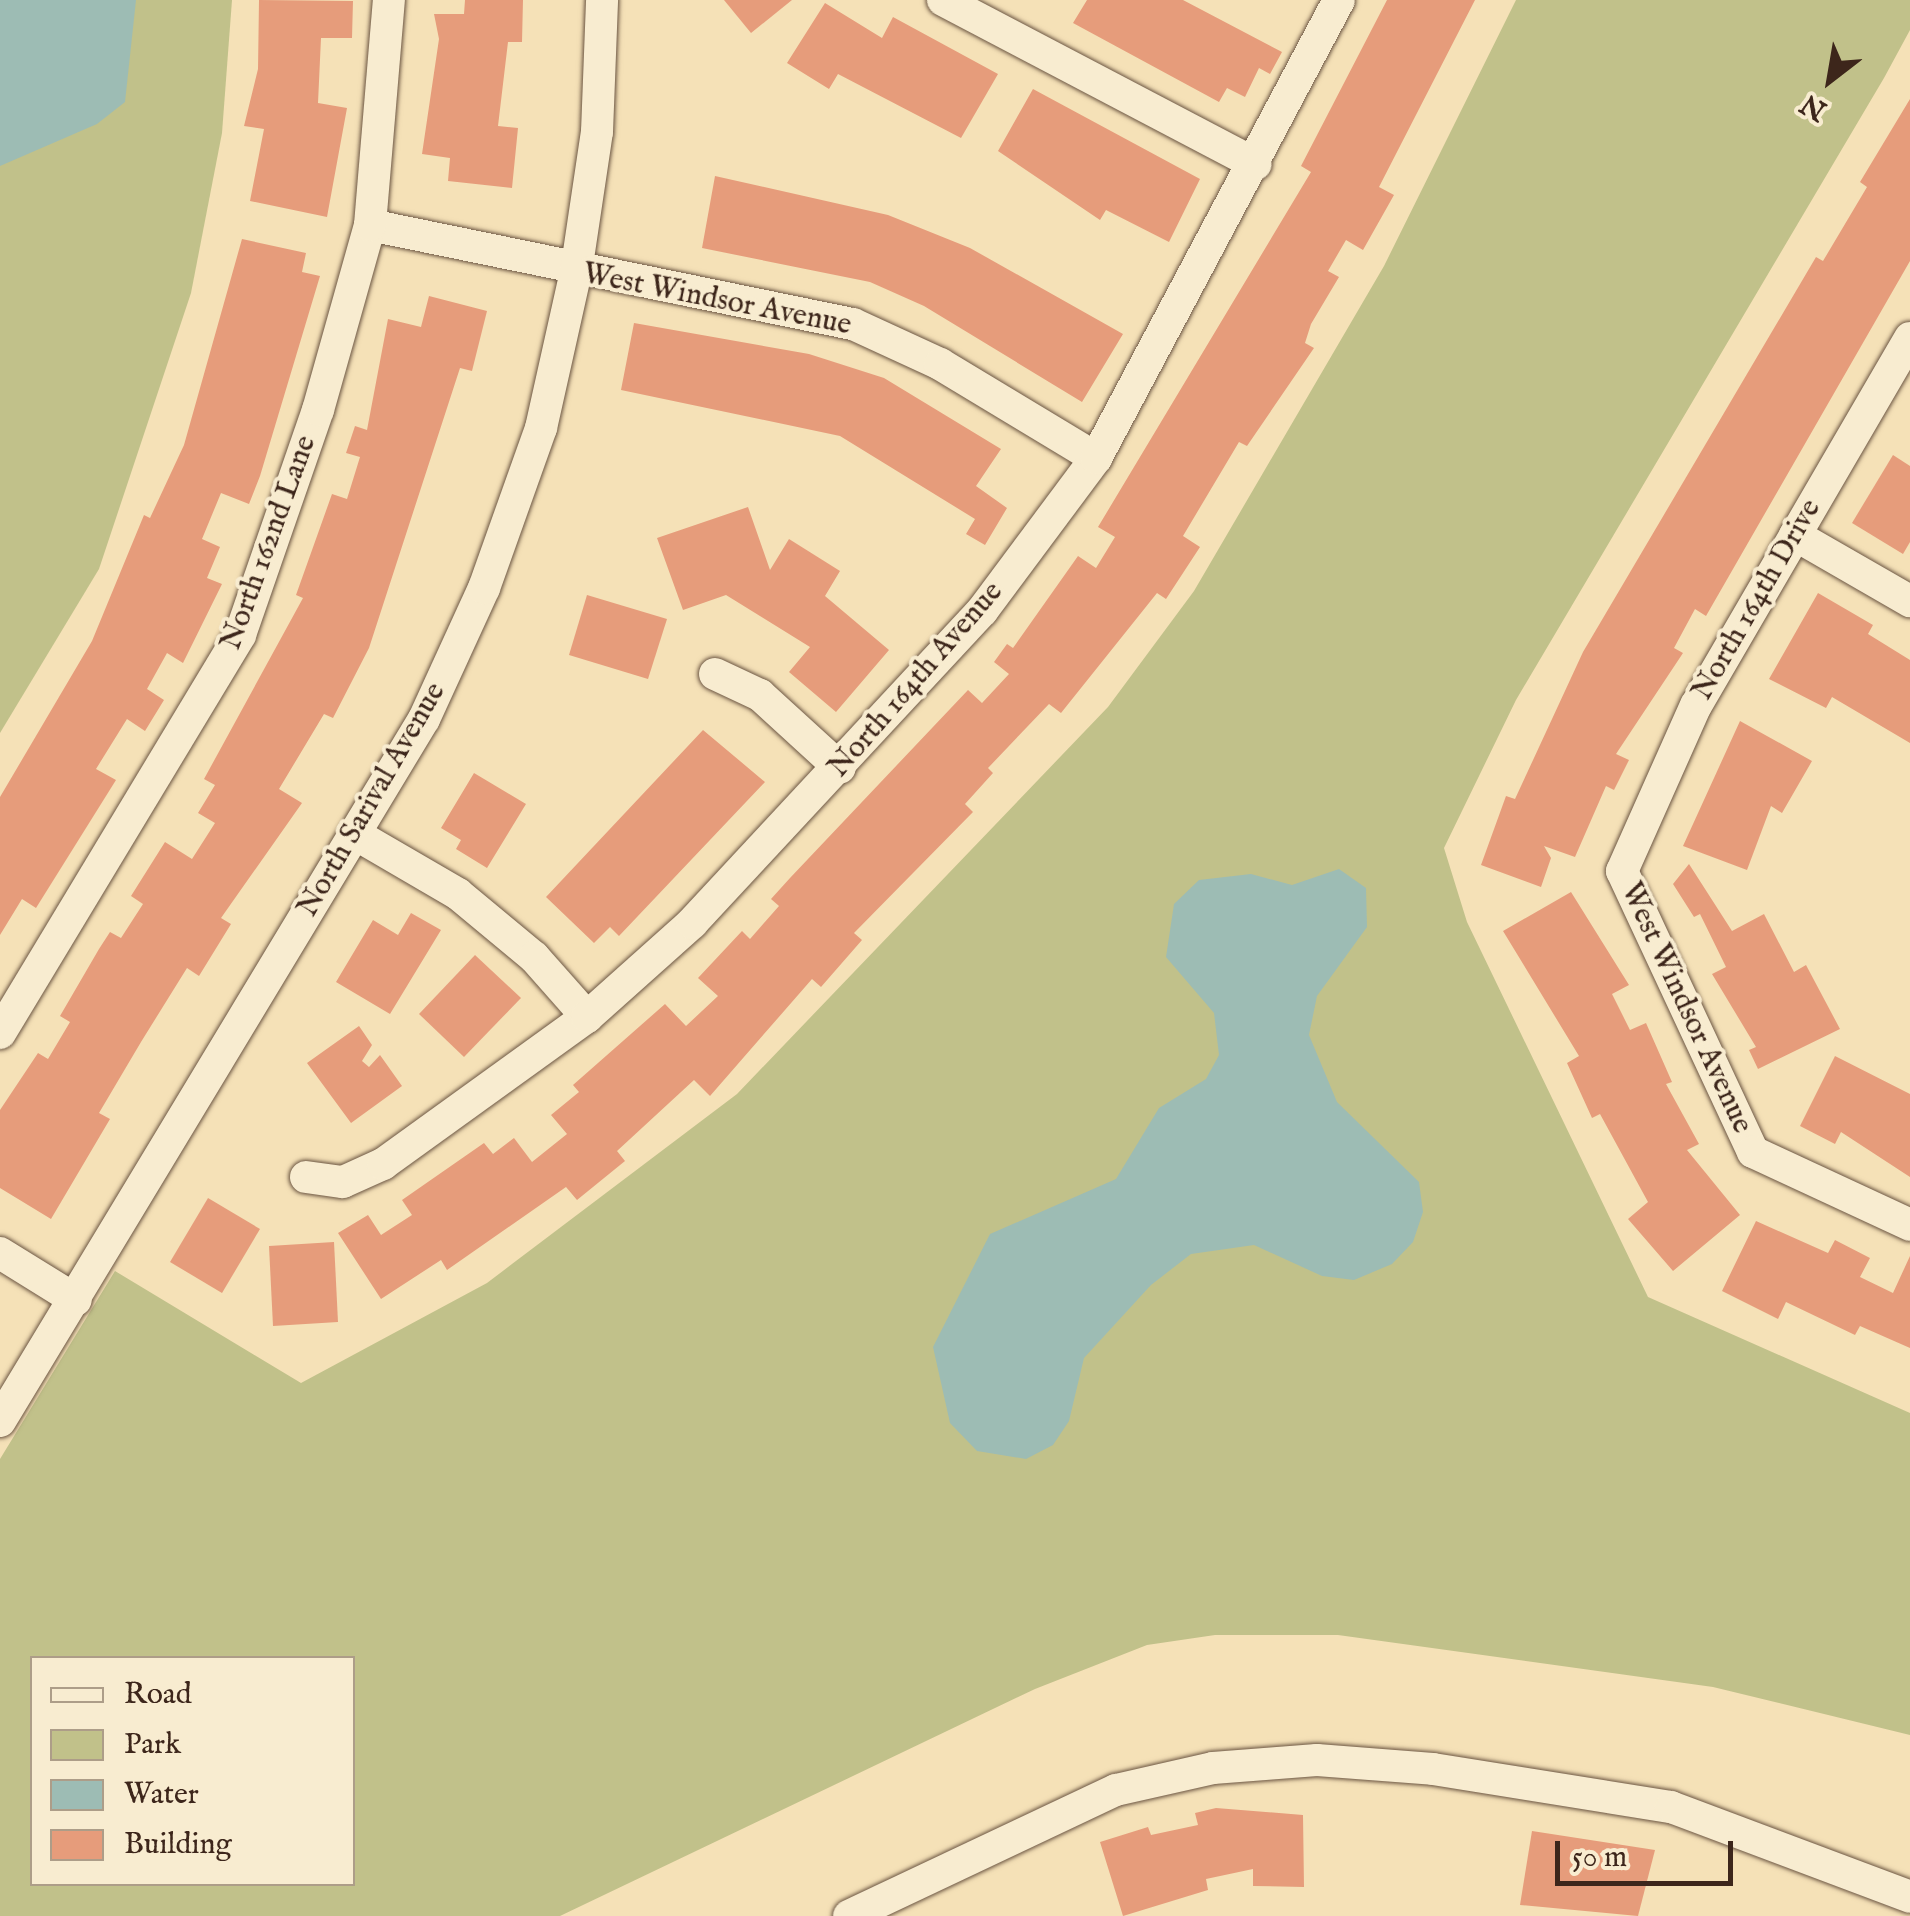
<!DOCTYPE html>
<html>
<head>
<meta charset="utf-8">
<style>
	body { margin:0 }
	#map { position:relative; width:1910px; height:1916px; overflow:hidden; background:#f5e1b7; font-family:"IM FELL English",serif }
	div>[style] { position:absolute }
	.green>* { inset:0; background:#c1c18a }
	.water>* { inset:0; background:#9dbcb4 }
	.building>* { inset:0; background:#e69c7b }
	.roads { filter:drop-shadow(0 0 2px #6b5542) drop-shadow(0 0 2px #6b5542) }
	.minor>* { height:32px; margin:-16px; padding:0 16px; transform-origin:16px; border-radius:16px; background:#f8ecd0 }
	span { translate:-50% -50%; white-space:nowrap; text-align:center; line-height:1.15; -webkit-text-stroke:8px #f8ecd0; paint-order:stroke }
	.street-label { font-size:30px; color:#3d261b }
	.legend { position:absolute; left:30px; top:1656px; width:325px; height:230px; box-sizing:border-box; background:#f8ecd0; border:2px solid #ad9d88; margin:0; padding:12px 18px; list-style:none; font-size:30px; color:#3d261b }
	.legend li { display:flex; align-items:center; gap:20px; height:50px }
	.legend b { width:50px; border:2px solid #ad9d88 }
	.north { position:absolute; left:1780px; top:30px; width:100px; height:100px; -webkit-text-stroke:8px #f8ecd0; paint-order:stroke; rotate:211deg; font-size:28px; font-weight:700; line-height:40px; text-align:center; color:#3d261b }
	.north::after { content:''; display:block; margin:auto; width:35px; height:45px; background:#3d261b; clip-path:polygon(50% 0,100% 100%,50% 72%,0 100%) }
	.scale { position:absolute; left:1555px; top:1841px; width:178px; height:45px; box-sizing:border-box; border:5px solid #3d261b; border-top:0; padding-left:12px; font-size:30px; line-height:35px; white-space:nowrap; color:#3d261b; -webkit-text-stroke:8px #f8ecd0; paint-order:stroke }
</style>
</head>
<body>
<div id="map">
	<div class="green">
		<div style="clip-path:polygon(0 0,232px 0,222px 133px,191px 293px,99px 569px,0 733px)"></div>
		<div style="clip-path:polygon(evenodd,1516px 0,1910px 0,1910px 30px,1884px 78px,1516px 700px,1444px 848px,1467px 922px,1648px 1297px,1910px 1413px,1910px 1735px,1713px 1687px,1338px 1635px,1215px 1635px,1147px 1645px,1035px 1689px,560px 1916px,0 1916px,0 1459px,115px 1271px,301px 1383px,487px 1283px,737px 1094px,1108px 707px,1194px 591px,1384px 266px,1516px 0,32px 1658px,352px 1658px,352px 1884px,32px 1884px,32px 1658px)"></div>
	</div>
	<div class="water">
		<div style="clip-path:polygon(0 0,136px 0,125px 102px,97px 124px,0 166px)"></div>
		<div style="clip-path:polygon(1339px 869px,1366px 888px,1367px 927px,1317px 996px,1309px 1035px,1337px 1102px,1419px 1182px,1423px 1212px,1413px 1242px,1392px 1264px,1354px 1280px,1322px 1276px,1254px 1245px,1191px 1254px,1151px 1285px,1084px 1358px,1069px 1421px,1053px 1445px,1026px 1459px,977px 1451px,950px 1423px,933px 1347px,990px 1234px,1116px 1179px,1159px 1108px,1206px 1079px,1219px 1055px,1214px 1013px,1166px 957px,1174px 904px,1199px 880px,1251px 874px,1292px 885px)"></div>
	</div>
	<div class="building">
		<div style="clip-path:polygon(259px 0,353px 1px,352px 38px,321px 38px,318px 103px,347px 108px,327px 217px,250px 201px,264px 129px,244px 126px,258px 69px)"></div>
		<div style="clip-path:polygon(465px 0,523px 0,522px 42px,508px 42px,498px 126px,518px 128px,512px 188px,448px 181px,450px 158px,422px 154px,439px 39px,434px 14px,464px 14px)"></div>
		<div style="clip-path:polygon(724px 0,792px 0,751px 33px)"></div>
		<div style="clip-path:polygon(1087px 0,1183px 0,1282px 52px,1270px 74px,1259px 68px,1245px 97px,1227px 88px,1219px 102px,1073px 23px)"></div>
		<div style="clip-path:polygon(1387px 0,1475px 0,1379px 187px,1394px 195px,1363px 250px,1346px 240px,1328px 271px,1339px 277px,1311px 324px,1305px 343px,1314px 348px,1247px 446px,1239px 442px,1183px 536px,1200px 547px,1166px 599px,1157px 593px,1061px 713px,1049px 704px,988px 768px,993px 773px,965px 804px,973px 812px,854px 933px,862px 940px,821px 987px,812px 979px,710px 1096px,694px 1080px,617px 1151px,625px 1161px,577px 1200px,566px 1187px,447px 1270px,441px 1260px,381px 1299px,338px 1233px,368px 1215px,381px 1235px,412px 1215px,402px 1200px,484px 1143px,493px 1154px,514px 1138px,532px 1162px,567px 1134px,551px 1115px,579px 1092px,573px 1085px,665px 1004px,686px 1026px,718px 996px,698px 978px,742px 931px,750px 939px,779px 906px,771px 899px,790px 878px,968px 690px,982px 703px,1009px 674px,994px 662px,1007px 644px,1013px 648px,1078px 556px,1096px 568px,1115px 537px,1098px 527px,1311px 172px,1301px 166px)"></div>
		<div style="clip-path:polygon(825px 3px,882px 38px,893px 17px,998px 74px,961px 138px,838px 74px,829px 89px,787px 63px)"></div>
		<div style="clip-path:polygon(1033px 89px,1200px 179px,1169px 242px,1106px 210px,1100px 220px,998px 151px)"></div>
		<div style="clip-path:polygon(1910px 99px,1910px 261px,1706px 616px,1695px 609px,1674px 648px,1683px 653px,1616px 754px,1629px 760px,1614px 790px,1606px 786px,1575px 857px,1544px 846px,1551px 858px,1541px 887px,1481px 865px,1506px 796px,1515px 799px,1583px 652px,1816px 257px,1823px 261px,1867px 187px,1860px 182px)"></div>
		<div style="clip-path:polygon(715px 176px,888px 215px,970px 248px,1123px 334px,1082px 402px,924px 306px,870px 282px,702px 248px)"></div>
		<div style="clip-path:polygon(242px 239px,306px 253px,302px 272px,320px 276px,260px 476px,249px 504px,221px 493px,202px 539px,220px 547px,207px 578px,222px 584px,183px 663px,167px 653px,147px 689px,164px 700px,145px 731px,127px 719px,96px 769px,116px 780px,36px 908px,22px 899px,0 935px,0 797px,92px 641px,144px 515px,150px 518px,184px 445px)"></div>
		<div style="clip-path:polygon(429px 296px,487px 311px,472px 371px,460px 368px,369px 648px,333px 718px,324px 714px,279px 789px,302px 803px,221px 918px,231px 924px,199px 976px,187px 968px,141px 1042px,99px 1113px,110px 1119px,51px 1219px,0 1188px,0 1110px,38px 1053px,48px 1059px,70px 1022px,60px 1016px,99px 949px,110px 932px,121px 938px,143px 904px,131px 896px,165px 842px,192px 859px,215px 823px,198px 813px,215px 785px,204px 779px,303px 598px,296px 595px,332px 494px,347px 499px,360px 457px,346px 453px,355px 426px,367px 430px,388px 319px,421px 327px)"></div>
		<div style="clip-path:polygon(634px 323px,809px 354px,884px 378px,1001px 449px,976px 486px,1007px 508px,985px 545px,966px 534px,975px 519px,840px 436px,621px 390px)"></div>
		<div style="clip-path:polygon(1893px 455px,1910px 466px,1910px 542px,1903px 554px,1852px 523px)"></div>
		<div style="clip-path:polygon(748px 507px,770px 570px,789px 539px,840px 571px,825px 596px,889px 650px,836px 712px,789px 672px,810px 647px,726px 595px,683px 610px,657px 538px)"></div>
		<div style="clip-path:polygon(1818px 593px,1873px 625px,1868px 634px,1910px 660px,1910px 743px,1832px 697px,1826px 708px,1769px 679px)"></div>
		<div style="clip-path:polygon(587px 595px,667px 619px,648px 679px,569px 655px)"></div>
		<div style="clip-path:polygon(1740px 721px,1812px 761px,1782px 813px,1771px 806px,1747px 870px,1683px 846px)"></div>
		<div style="clip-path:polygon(703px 730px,765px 782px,619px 936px,610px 927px,594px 943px,546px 897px)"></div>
		<div style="clip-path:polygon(474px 773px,526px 804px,487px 868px,456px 849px,461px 840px,441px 828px)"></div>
		<div style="clip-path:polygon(1689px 864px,1732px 931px,1764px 914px,1794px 972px,1806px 965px,1840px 1029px,1758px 1069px,1749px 1050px,1756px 1047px,1712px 974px,1726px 967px,1700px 914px,1694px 917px,1673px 884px)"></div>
		<div style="clip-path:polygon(1571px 892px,1629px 985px,1612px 994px,1630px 1030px,1646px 1023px,1672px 1082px,1666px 1084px,1699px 1144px,1687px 1150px,1740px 1215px,1673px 1271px,1628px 1219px,1648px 1202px,1600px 1114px,1592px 1118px,1567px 1063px,1579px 1056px,1503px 931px)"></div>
		<div style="clip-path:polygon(411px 913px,441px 930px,390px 1014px,336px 982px,373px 920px,398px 935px)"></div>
		<div style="clip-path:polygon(475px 955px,521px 998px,464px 1057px,419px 1014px)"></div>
		<div style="clip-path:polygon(359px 1026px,372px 1045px,362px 1061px,369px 1067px,380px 1055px,402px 1086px,351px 1123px,307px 1063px)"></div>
		<div style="clip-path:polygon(1835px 1056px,1910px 1094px,1910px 1177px,1841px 1132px,1835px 1144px,1800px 1126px)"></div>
		<div style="clip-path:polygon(208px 1198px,260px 1229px,222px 1293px,170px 1262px)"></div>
		<div style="clip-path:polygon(1756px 1221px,1828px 1253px,1835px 1240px,1870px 1258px,1860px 1277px,1893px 1293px,1910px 1256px,1910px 1348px,1860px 1326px,1855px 1335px,1786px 1302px,1778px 1319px,1722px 1291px)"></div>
		<div style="clip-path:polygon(334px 1242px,338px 1322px,273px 1326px,269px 1246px)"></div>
		<div style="clip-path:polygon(1216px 1808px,1303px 1815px,1304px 1887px,1253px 1886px,1253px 1869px,1206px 1879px,1208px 1890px,1123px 1916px,1100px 1842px,1148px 1827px,1151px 1835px,1198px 1825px,1195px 1813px)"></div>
		<div style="clip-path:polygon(1532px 1831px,1655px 1850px,1638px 1916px,1520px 1905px)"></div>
	</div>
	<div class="roads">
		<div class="minor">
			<div style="left:943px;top:0;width:353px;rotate:27.7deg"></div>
			<div style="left:370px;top:225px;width:493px;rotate:11.6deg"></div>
			<div style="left:853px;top:324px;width:96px;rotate:24.7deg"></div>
			<div style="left:940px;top:364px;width:182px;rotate:31.1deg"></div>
			<div style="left:1910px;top:338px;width:425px;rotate:120.2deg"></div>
			<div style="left:1696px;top:705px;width:182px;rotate:114deg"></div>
			<div style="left:1622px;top:871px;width:310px;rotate:65deg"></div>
			<div style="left:1753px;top:1152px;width:173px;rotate:24.9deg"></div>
			<div style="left:1795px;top:535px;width:133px;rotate:29.9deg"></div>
			<div style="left:715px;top:674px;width:50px;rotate:25deg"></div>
			<div style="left:760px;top:695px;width:108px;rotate:42.4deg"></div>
			<div style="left:355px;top:834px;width:119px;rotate:30.2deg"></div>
			<div style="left:458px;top:894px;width:99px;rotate:39.7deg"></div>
			<div style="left:534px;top:957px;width:80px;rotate:48.5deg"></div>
			<div style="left:0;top:1033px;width:465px;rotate:-58.9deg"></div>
			<div style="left:240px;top:635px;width:238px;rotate:-70.9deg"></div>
			<div style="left:318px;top:410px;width:192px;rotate:-74.3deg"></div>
			<div style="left:370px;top:225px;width:226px;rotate:-85.2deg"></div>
			<div style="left:306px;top:1177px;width:37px;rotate:8deg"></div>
			<div style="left:343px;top:1182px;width:44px;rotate:-24.2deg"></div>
			<div style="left:383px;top:1164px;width:251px;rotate:-35.8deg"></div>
			<div style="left:587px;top:1017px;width:141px;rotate:-41.8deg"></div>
			<div style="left:692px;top:923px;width:426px;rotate:-47.1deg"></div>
			<div style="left:982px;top:611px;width:191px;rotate:-53.3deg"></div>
			<div style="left:1096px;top:458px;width:518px;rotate:-62.05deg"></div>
			<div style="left:0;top:1253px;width:89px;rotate:31.7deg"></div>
			<div style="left:0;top:1421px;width:820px;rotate:-58.87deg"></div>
			<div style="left:424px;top:719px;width:144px;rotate:-65.4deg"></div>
			<div style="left:484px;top:588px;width:170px;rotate:-70.4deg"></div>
			<div style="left:541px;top:428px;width:160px;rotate:-77.4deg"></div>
			<div style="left:576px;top:272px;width:142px;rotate:-81.5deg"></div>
			<div style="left:597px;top:132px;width:132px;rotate:-87.8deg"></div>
			<div style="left:849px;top:1916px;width:295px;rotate:-25.3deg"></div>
			<div style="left:1116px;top:1790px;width:99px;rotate:-12.8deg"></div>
			<div style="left:1213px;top:1768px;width:104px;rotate:-4.4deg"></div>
			<div style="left:1317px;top:1760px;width:116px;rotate:4.4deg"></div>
			<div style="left:1433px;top:1769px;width:241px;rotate:9.1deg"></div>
			<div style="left:1671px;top:1807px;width:255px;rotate:20.6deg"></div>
		</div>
	</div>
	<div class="street-label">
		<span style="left:717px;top:300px;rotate:11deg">West Windsor Avenue</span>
		<span style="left:269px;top:543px;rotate:-70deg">North 162nd Lane</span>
		<span style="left:1757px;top:600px;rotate:-60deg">North 164th Drive</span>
		<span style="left:916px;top:680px;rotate:-49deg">North 164th Avenue</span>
		<span style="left:372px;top:800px;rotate:-60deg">North Sarival Avenue</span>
		<span style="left:1686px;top:1008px;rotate:65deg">West Windsor Avenue</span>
	</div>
	<ul class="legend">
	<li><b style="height:12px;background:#f8ecd0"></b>Road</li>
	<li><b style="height:28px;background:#c1c18a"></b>Park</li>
	<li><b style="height:28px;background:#9dbcb4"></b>Water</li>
	<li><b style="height:28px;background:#e69c7b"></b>Building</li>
	</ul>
	<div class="north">N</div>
	<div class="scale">50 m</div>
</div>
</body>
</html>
